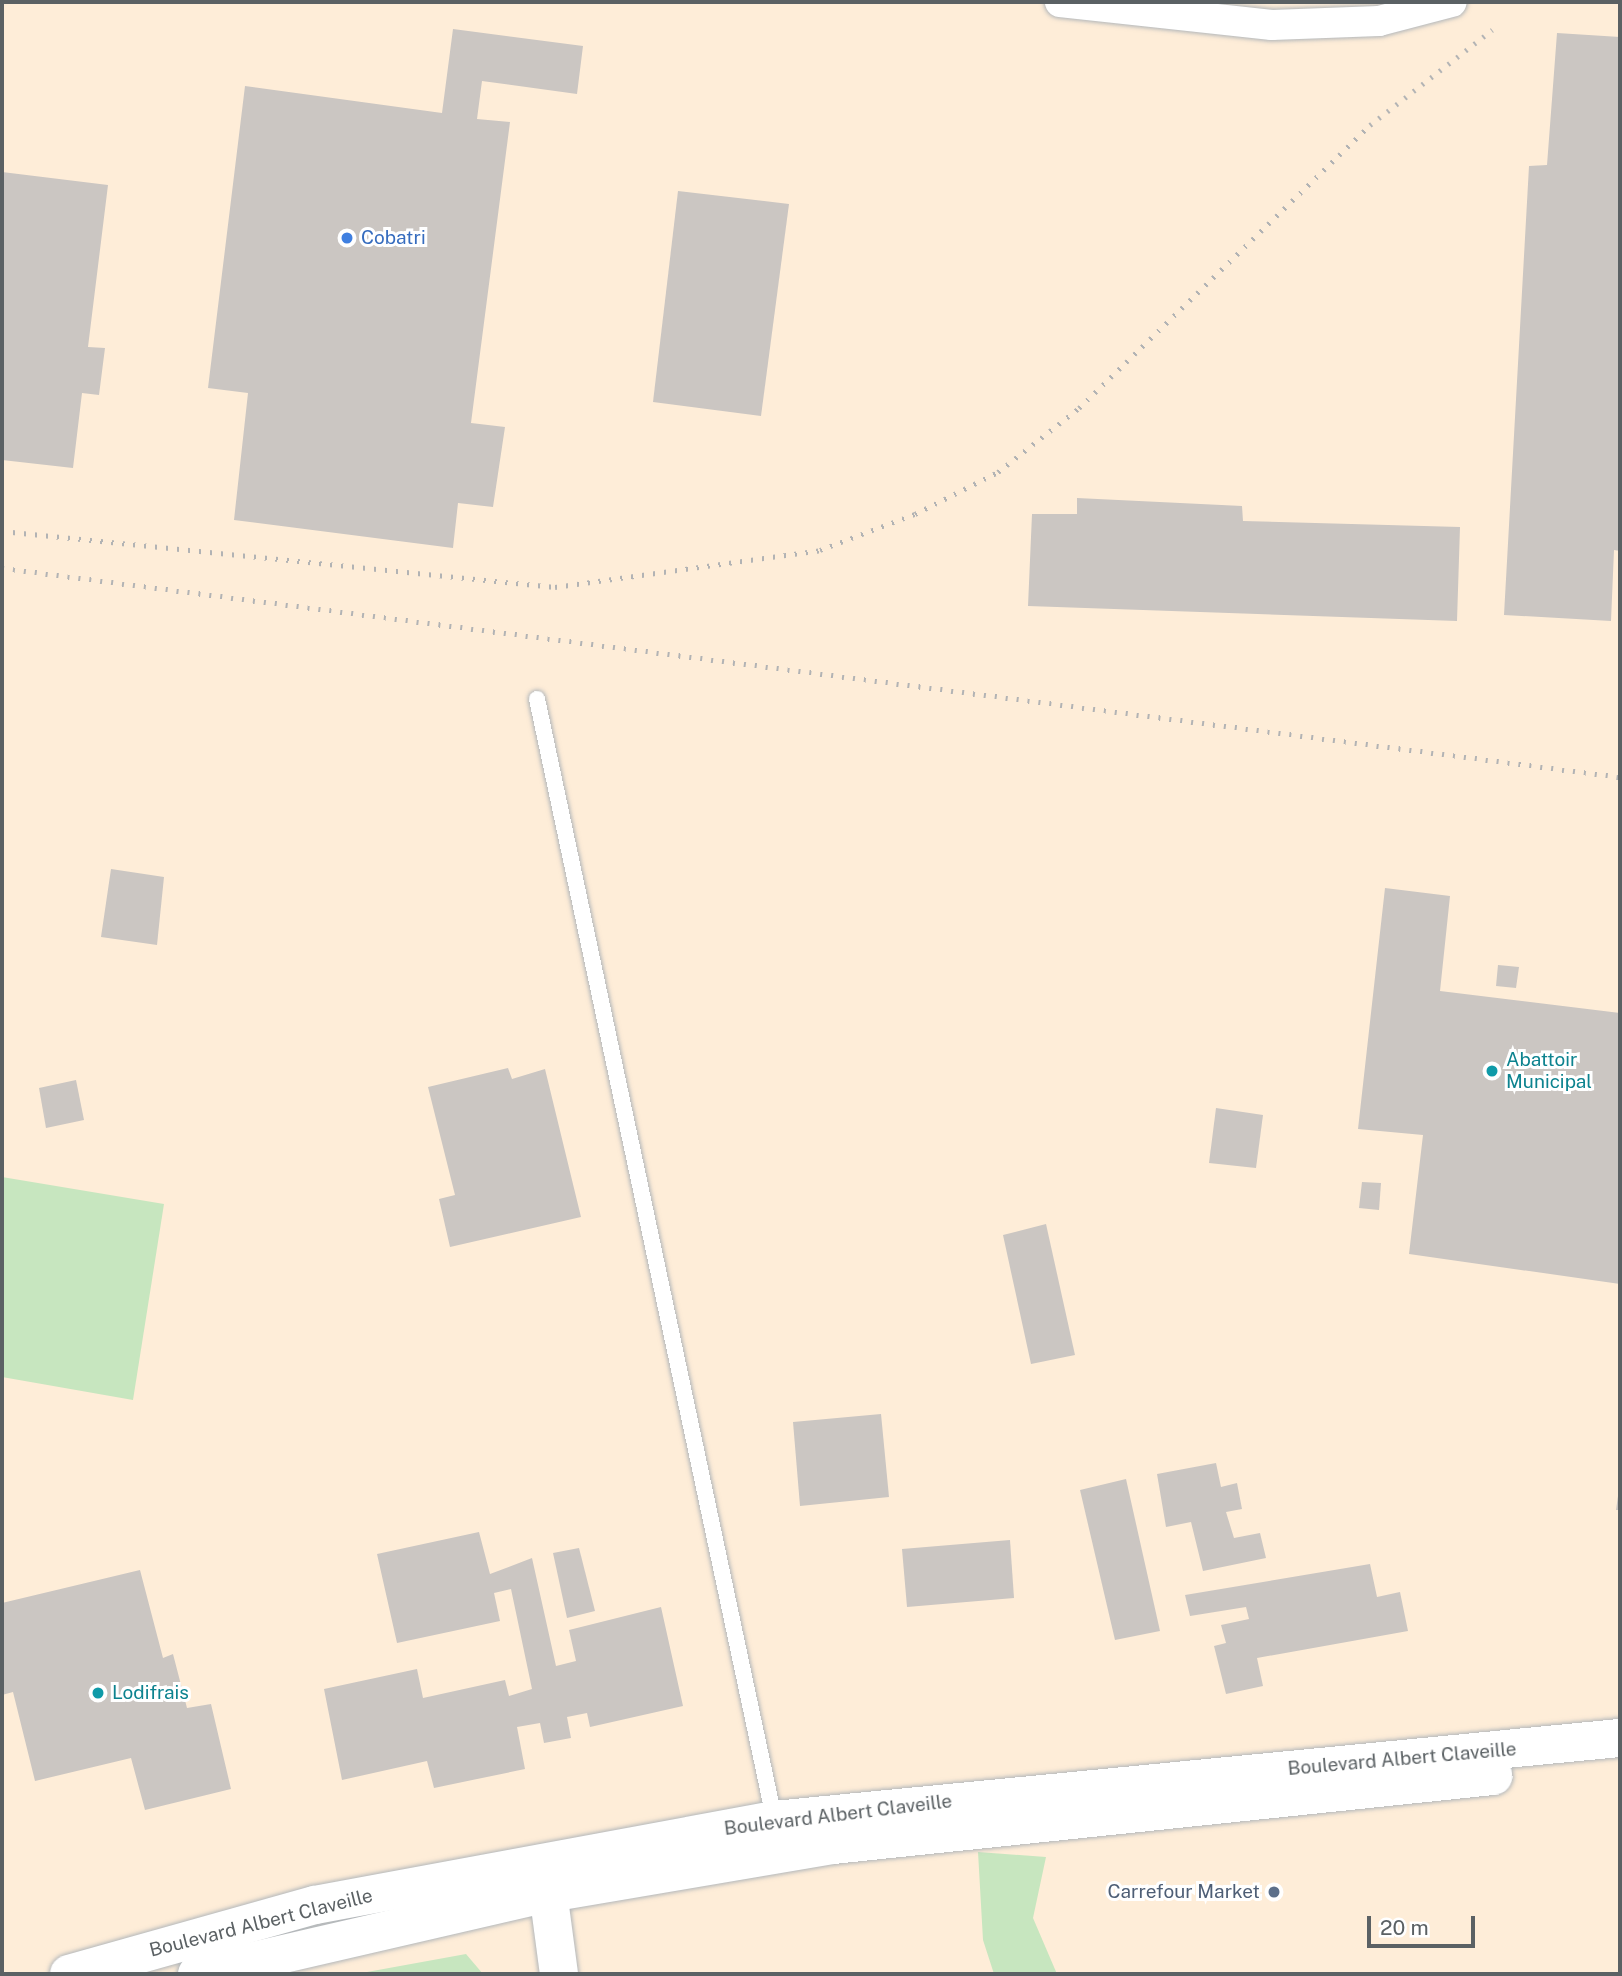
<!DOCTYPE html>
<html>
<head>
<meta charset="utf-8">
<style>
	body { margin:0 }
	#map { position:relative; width:1622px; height:1976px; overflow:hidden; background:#eee9e3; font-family:"Public Sans",sans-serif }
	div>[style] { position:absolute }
	.commercial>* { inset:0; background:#feedd8 }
	.green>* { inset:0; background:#c7e6bf }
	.building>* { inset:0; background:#cbc6c2 }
	.roads { filter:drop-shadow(0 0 2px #b3b7ba) drop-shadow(0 0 2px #b3b7ba) }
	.lane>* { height:16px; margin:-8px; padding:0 8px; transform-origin:8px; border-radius:8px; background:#fff }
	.street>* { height:30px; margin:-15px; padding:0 15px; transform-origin:15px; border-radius:15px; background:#fff }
	.secondary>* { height:38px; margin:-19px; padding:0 19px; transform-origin:19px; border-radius:19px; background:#fff }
	.rail>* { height:5px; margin-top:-2.5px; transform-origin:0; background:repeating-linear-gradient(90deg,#b2b3b4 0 2px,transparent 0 11px) }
	.dots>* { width:19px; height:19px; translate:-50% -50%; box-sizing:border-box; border:4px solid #fff; border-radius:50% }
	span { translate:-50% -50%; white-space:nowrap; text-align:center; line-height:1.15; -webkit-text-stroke:6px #fff; paint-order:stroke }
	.shop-label { font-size:19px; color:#366cbe }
	.left { translate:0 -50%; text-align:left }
	.culture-label { font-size:19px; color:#0d838f }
	.street-label { font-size:19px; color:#5b6164 }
	.service-label { font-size:19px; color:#4e5e75 }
	.right { translate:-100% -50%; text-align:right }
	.frame { position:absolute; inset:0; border:4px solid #5b6164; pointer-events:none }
	.scale { position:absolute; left:1367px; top:1916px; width:108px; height:32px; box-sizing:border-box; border:4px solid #5b6164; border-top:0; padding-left:9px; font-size:21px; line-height:24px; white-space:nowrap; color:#5b6164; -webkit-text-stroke:5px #fff; paint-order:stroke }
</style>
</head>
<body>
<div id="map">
	<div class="commercial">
		<div style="clip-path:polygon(2px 2px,1620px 2px,1620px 1974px,2px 1974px)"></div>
	</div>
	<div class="green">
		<div style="clip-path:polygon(2px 1177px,164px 1204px,133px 1400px,2px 1377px)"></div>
		<div style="clip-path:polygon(978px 1852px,1046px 1857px,1033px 1918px,1057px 1974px,994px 1974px,983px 1940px)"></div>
		<div style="clip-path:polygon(466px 1954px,483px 1974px,356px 1974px)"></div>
	</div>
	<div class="building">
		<div style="clip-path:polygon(453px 29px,583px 46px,577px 94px,482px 81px,477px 119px,510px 122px,471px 423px,505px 427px,493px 507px,458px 503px,453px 548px,234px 520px,248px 393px,208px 388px,245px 86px,442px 113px)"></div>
		<div style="clip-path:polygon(1557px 33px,1620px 37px,1620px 551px,1614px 550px,1611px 621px,1504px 615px,1529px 166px,1547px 165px)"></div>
		<div style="clip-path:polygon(2px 172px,108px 185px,88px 347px,105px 348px,99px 395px,82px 393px,73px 468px,2px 460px)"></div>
		<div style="clip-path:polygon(678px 191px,789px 204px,761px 416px,653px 402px)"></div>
		<div style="clip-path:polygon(1077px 498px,1242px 506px,1243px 521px,1460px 527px,1457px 621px,1028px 606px,1032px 514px,1077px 514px)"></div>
		<div style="clip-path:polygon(111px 869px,164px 877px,157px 945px,101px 937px)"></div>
		<div style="clip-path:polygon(1385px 888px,1450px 896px,1440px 991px,1620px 1013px,1620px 1284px,1409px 1254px,1423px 1135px,1358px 1129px)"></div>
		<div style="clip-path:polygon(1498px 965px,1519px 967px,1516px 988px,1496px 986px)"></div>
		<div style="clip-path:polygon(508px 1068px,512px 1079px,545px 1069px,581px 1217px,450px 1247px,439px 1199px,455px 1195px,428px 1087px)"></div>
		<div style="clip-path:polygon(76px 1080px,84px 1120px,46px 1128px,39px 1088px)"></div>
		<div style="clip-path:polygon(1216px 1108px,1263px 1115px,1256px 1168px,1209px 1163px)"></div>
		<div style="clip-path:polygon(1362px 1182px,1381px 1183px,1379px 1210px,1359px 1208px)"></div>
		<div style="clip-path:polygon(1046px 1224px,1075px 1355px,1031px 1364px,1003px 1235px)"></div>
		<div style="clip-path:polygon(881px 1414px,889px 1497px,800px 1506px,793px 1422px)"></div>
		<div style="clip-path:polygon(1216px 1463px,1221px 1487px,1237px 1483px,1242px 1509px,1226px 1512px,1234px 1538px,1260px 1533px,1266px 1558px,1203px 1571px,1191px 1522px,1166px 1527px,1157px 1474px)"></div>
		<div style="clip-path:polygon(1126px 1479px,1160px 1631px,1115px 1640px,1080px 1490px)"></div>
		<div style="clip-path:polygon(1619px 1489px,1620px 1489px,1620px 1510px,1616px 1510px)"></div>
		<div style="clip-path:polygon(479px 1532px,490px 1574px,532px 1558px,556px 1666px,576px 1661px,569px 1630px,661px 1607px,683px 1706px,590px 1727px,587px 1713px,567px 1717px,571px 1738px,544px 1743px,540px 1723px,517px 1727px,525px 1769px,434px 1788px,427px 1761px,342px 1780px,324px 1689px,417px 1669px,423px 1698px,505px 1680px,509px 1696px,532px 1689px,511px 1589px,494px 1593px,500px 1621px,397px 1643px,377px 1554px)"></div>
		<div style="clip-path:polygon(1010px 1540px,1014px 1598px,907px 1607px,902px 1549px)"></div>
		<div style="clip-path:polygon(579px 1548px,595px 1611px,567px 1618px,553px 1553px)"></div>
		<div style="clip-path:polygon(1370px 1564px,1377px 1597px,1400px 1592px,1408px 1631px,1257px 1658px,1263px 1686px,1226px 1694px,1214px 1646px,1226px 1643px,1221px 1625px,1249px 1619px,1246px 1607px,1190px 1616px,1185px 1595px)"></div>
		<div style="clip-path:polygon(140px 1570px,163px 1658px,173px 1654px,187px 1708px,211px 1704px,231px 1789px,145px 1810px,131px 1758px,35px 1781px,13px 1692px,2px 1695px,2px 1603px)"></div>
	</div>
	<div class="roads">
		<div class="lane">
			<div style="left:537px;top:699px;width:1149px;rotate:78.04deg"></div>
		</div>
		<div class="street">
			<div style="left:1060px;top:2px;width:213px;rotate:6.2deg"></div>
			<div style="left:1272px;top:25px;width:107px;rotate:-2.1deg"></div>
			<div style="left:1379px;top:21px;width:75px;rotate:-14.6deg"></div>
		</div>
		<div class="secondary">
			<div style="left:545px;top:1869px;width:106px;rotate:82.4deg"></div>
			<div style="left:69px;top:1974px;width:255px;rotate:-15.7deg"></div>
			<div style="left:315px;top:1905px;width:467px;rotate:-10.5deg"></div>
			<div style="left:774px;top:1820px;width:850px;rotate:-5.54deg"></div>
			<div style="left:197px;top:1974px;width:361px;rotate:-13deg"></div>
			<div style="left:549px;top:1893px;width:288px;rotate:-9.6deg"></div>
			<div style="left:833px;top:1845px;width:664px;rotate:-5.97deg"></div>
		</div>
	</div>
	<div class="rail">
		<div style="left:2px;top:531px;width:556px;rotate:5.78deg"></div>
		<div style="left:555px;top:587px;width:268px;rotate:-7.9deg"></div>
		<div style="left:820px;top:550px;width:102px;rotate:-20.8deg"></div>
		<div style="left:915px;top:514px;width:93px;rotate:-26.8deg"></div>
		<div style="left:998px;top:472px;width:103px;rotate:-38.3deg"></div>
		<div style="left:1079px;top:408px;width:406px;rotate:-44.2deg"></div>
		<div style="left:1370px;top:125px;width:155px;rotate:-37.9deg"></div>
		<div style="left:2px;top:568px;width:1631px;rotate:7.36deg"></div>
	</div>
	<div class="dots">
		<div style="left:347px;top:238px;background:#3f7fe0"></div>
		<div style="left:1492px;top:1071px;background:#0f9aa8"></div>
		<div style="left:98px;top:1693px;background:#0f9aa8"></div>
		<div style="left:1274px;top:1892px;background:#5c6f8a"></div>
	</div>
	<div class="shop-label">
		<span class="left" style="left:361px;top:238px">Cobatri</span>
	</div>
	<div class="culture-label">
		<span class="left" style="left:1506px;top:1071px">Abattoir<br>Municipal</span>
		<span class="left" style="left:112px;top:1693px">Lodifrais</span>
	</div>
	<div class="street-label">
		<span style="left:1402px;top:1759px;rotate:-5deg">Boulevard Albert Claveille</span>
		<span style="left:838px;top:1815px;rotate:-7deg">Boulevard Albert Claveille</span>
		<span style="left:261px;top:1923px;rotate:-14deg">Boulevard Albert Claveille</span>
	</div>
	<div class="service-label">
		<span class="right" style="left:1260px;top:1892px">Carrefour Market</span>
	</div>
	<div class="frame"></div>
	<div class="scale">20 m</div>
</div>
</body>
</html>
